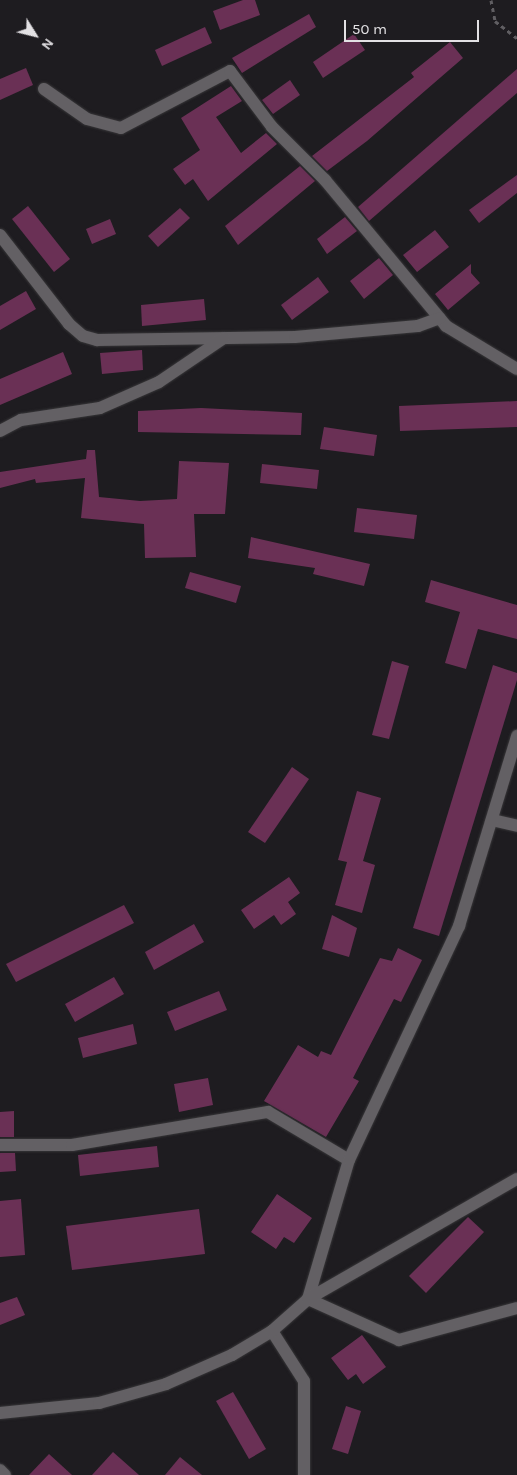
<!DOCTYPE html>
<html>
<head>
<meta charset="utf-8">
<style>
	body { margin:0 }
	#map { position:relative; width:517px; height:1475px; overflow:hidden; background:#1e1c20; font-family:Karla,sans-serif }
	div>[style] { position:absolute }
	.building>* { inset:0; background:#6a3055 }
	.path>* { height:3px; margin-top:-1.5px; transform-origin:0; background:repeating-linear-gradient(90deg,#605e62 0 4px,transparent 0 8px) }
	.roads { filter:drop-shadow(0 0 1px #383739) drop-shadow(0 0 1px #383739) }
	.minor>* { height:12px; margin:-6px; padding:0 6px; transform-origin:6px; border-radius:6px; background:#636064 }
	span { translate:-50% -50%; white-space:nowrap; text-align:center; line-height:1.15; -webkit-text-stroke:4.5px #1e1c20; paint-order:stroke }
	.north { position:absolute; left:10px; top:10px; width:50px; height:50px; -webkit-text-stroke:4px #1e1c20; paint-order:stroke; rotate:126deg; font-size:14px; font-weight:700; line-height:20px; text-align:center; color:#e3e1e4 }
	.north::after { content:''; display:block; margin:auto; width:18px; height:22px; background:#e3e1e4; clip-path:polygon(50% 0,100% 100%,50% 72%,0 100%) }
	.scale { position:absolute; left:344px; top:20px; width:135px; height:22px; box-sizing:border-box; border:2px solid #e3e1e4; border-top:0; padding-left:6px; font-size:15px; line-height:18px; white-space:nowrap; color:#e3e1e4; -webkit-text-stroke:4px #1e1c20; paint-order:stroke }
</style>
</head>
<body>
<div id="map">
	<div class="building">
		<div style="clip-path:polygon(243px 0,255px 0,260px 15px,220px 30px,213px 11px)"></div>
		<div style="clip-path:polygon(309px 14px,316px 27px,242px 73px,232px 58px)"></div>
		<div style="clip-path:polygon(205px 27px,212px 43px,162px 66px,155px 50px)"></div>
		<div style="clip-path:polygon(354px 34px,365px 50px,323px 78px,313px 62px)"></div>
		<div style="clip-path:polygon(450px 42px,463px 58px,367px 141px,327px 171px,312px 156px,414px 77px,411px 73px)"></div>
		<div style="clip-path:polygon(26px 68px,33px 85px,0 100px,0 79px)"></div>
		<div style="clip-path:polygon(517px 69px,517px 93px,369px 221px,358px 207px)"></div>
		<div style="clip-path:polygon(290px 80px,300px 95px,273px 114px,262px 100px)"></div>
		<div style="clip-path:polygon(231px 86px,242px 101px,216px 117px,241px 153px,266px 133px,277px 144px,208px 201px,193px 179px,185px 185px,173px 169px,200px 150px,181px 118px)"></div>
		<div style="clip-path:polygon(300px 166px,315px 181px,238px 245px,225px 226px)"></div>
		<div style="clip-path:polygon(517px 175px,517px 193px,479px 223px,469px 210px)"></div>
		<div style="clip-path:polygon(28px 206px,70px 259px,54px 272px,12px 219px)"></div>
		<div style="clip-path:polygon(180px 208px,190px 218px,158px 247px,148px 236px)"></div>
		<div style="clip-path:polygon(345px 217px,357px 231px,327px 254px,317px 239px)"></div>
		<div style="clip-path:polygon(110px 219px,116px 234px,92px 244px,86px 229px)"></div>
		<div style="clip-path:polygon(435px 230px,449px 247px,417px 272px,403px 255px)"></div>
		<div style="clip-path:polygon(379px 258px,393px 275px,364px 299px,350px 281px)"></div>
		<div style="clip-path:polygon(471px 264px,471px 273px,480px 283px,448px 310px,435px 294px)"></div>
		<div style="clip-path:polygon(318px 277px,329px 292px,292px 320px,281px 305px)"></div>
		<div style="clip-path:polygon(26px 291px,36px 309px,0 330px,0 306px)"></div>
		<div style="clip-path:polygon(204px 299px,206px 320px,142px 326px,141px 305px)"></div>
		<div style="clip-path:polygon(142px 350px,143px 370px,102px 374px,100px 353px)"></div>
		<div style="clip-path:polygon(63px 352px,72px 374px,0 405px,0 379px)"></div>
		<div style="clip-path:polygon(517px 401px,517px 427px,400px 431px,399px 406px)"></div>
		<div style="clip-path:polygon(201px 408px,302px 413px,301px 435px,138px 432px,138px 411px)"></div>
		<div style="clip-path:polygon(324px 427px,377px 435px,374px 456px,320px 449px)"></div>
		<div style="clip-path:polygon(87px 450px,95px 450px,99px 497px,140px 501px,177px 499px,179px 461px,229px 463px,225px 514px,194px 514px,196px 557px,145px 558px,144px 524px,81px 518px,85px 478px,36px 483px,35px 479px,0 488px,0 472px,86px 459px)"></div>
		<div style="clip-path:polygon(262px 464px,319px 470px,317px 489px,260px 483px)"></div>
		<div style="clip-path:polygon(357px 508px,417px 515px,414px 539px,354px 532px)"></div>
		<div style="clip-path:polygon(251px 537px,370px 564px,364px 586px,313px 574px,315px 568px,248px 558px)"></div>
		<div style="clip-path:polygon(190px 572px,241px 586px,236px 603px,185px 588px)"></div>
		<div style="clip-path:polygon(431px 580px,517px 605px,517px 639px,478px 629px,466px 669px,445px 663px,460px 612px,425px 602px)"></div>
		<div style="clip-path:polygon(392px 661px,409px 666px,389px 739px,372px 735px)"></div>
		<div style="clip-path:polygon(493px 665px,517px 673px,517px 680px,439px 936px,413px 928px)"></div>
		<div style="clip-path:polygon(292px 767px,309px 779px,265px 843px,248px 832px)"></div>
		<div style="clip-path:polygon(357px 791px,381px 798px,363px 861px,375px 865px,362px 913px,335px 905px,347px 862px,338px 860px)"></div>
		<div style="clip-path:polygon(289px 877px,300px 893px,288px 902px,296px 914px,281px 925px,274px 915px,254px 929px,241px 910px)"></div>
		<div style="clip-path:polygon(124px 905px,134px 923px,16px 982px,6px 964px)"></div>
		<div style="clip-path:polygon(332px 915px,357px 928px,349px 957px,322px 949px)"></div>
		<div style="clip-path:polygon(194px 924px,204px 942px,154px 970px,145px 952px)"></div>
		<div style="clip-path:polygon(398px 948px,422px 960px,401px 1002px,394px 999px,353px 1078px,359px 1081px,326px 1137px,264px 1101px,298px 1045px,318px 1057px,321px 1051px,331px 1055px,380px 958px,392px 961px)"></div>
		<div style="clip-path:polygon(114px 977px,124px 994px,75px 1022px,65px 1004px)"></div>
		<div style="clip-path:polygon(219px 991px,227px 1010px,175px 1031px,167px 1012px)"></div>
		<div style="clip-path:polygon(133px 1024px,137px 1044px,83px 1058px,78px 1038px)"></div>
		<div style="clip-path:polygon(208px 1078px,213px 1105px,179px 1112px,174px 1084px)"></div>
		<div style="clip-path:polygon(14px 1111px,14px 1137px,0 1137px,0 1112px)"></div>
		<div style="clip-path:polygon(157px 1146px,159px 1167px,80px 1176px,78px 1155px)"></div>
		<div style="clip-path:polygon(0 1153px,15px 1153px,16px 1171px,0 1172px)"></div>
		<div style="clip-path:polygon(277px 1194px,312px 1218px,294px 1243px,284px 1237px,276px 1249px,251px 1232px)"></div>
		<div style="clip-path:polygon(21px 1199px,25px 1255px,0 1257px,0 1201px)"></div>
		<div style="clip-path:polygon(199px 1209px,205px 1254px,72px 1270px,66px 1226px)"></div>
		<div style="clip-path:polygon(468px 1217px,484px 1232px,426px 1293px,409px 1276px)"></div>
		<div style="clip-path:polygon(17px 1297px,25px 1315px,0 1325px,0 1303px)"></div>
		<div style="clip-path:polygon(362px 1335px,386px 1367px,363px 1384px,356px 1374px,348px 1380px,331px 1358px)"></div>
		<div style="clip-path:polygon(233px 1392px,266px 1449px,249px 1459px,216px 1401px)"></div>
		<div style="clip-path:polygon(346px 1406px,361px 1411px,348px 1454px,332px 1449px)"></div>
		<div style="clip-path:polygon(113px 1452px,139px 1475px,92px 1475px)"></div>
		<div style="clip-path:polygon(49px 1454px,72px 1475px,29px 1475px)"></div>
		<div style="clip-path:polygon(180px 1457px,202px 1475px,165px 1475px)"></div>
	</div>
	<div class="path">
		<div style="left:491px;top:0;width:21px;rotate:79deg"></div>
		<div style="left:495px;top:21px;width:28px;rotate:38deg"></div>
	</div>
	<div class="roads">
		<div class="minor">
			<div style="left:44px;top:89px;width:52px;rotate:34.9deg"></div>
			<div style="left:87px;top:119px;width:35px;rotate:15deg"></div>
			<div style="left:121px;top:128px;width:123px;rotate:-27.6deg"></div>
			<div style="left:230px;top:71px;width:70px;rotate:53.1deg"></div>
			<div style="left:272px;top:127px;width:75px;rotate:45deg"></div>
			<div style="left:325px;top:180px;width:190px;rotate:50.3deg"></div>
			<div style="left:446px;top:326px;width:83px;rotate:31.2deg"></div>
			<div style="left:0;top:235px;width:113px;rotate:52.2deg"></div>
			<div style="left:69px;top:324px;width:18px;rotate:41deg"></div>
			<div style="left:83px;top:336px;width:15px;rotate:16deg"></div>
			<div style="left:97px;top:340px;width:198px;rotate:-0.9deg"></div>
			<div style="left:295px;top:337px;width:123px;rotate:-5.1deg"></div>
			<div style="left:418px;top:326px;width:23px;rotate:-20deg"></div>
			<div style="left:0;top:431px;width:24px;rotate:-28deg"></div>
			<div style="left:21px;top:420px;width:80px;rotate:-8.6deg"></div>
			<div style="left:100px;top:408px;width:64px;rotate:-23.8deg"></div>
			<div style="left:159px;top:382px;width:78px;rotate:-34.1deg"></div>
			<div style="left:492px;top:820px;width:26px;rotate:13deg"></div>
			<div style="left:0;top:1145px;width:72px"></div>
			<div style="left:72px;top:1145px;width:199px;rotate:-9.6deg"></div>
			<div style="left:268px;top:1112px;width:94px;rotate:30.7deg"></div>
			<div style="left:308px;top:1299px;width:145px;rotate:-73.6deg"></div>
			<div style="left:349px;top:1160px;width:259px;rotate:-64.8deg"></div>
			<div style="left:459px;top:926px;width:199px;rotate:-73deg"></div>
			<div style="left:308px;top:1299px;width:100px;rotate:24.3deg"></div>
			<div style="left:399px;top:1340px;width:122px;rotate:-15.2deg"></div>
			<div style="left:272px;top:1331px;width:59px;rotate:57.4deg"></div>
			<div style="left:304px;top:1381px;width:94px;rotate:90deg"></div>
			<div style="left:0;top:1413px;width:100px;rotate:-5.8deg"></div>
			<div style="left:99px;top:1403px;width:70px;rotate:-15.8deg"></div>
			<div style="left:166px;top:1384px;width:72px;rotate:-23.7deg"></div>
			<div style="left:232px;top:1355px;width:47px;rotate:-31deg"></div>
			<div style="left:272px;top:1331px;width:48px;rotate:-41.6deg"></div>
			<div style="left:308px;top:1299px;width:241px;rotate:-29.9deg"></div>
			<div style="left:0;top:1470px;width:7px;rotate:45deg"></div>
		</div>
	</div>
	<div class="north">N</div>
	<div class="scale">50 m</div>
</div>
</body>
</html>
